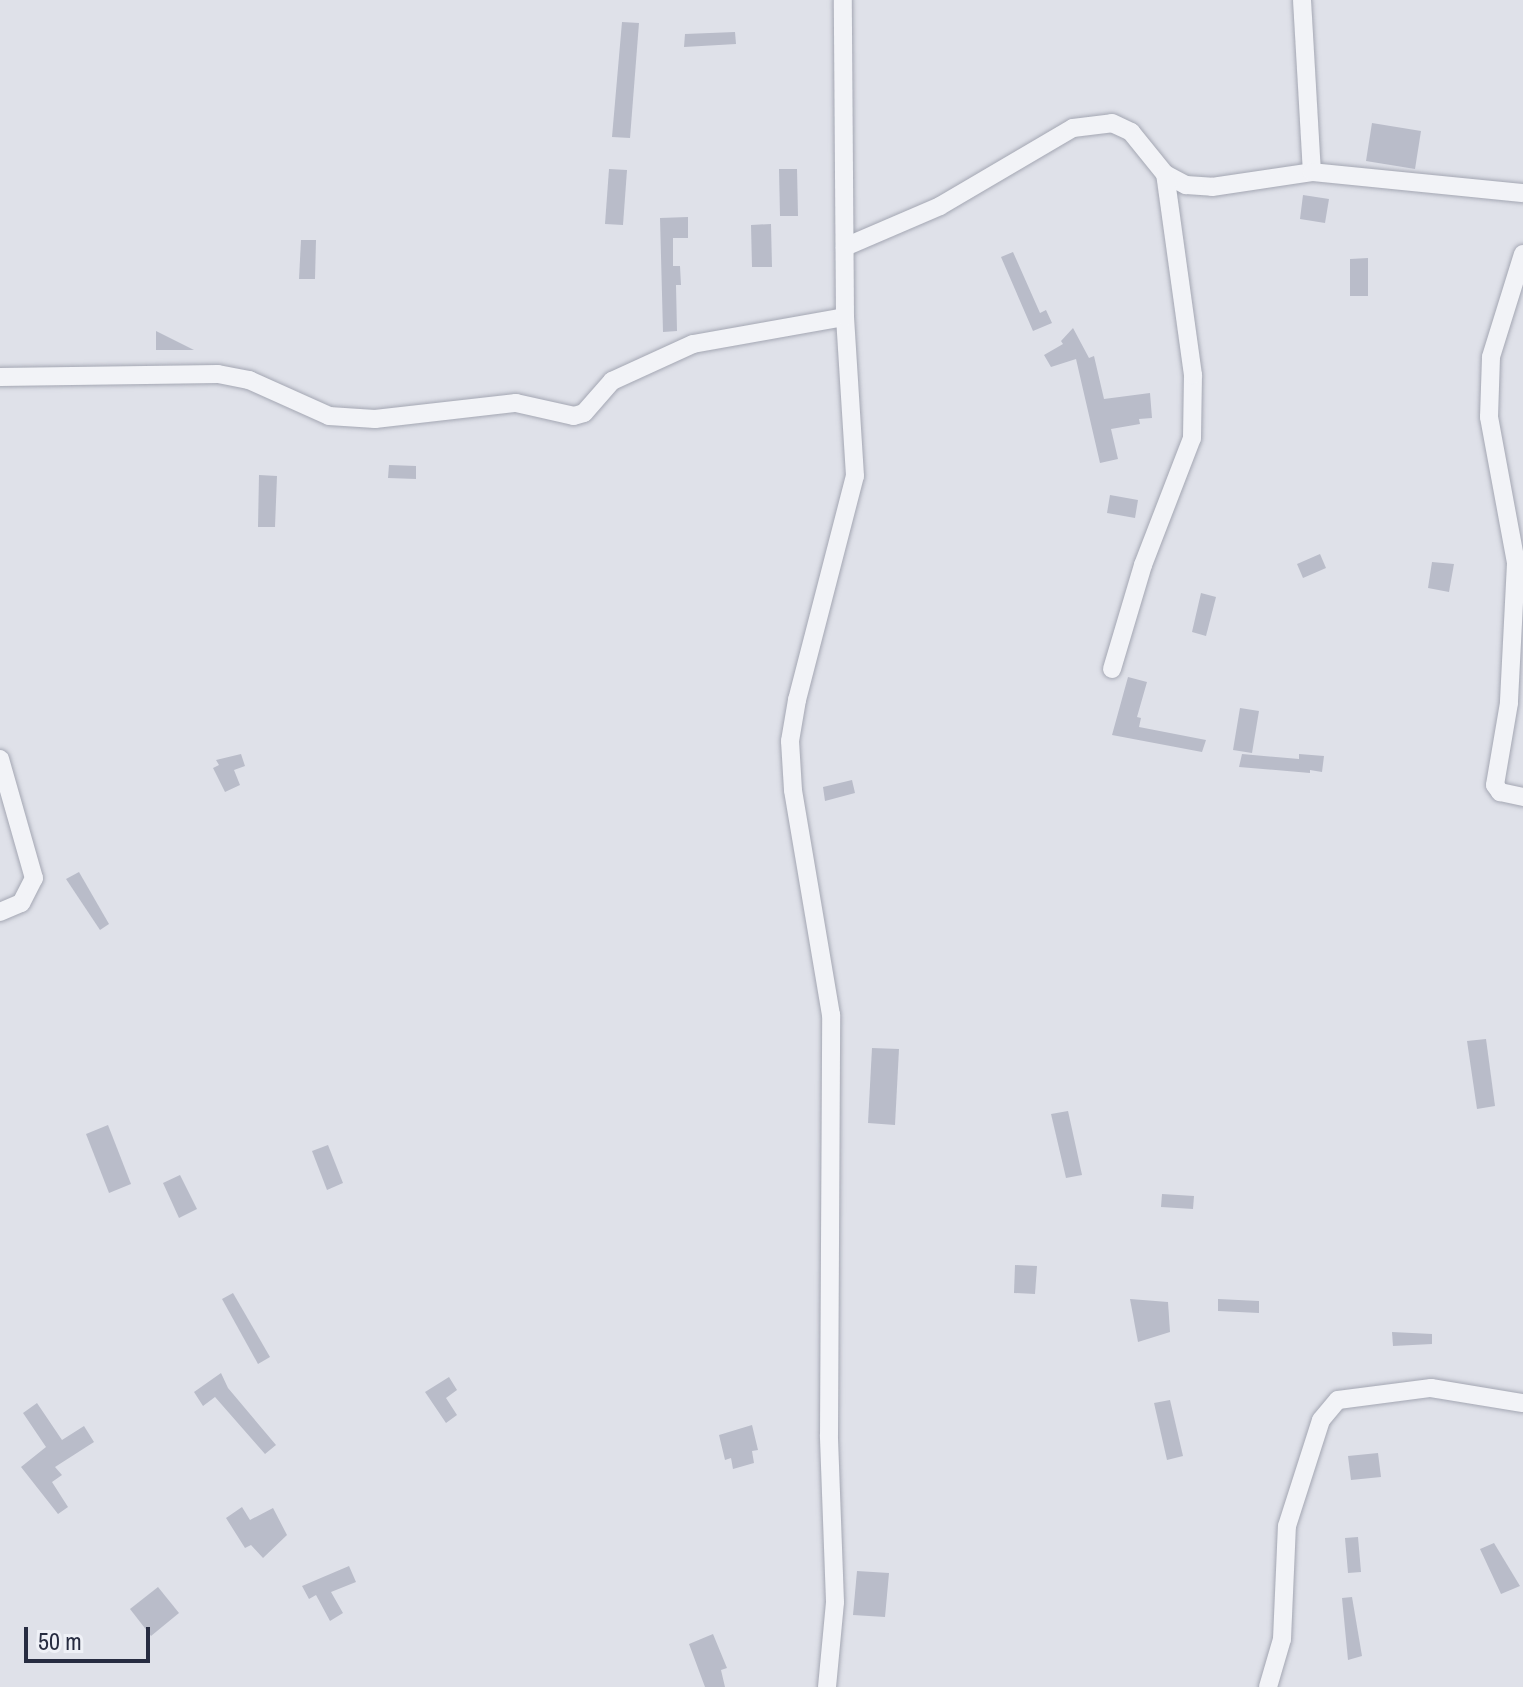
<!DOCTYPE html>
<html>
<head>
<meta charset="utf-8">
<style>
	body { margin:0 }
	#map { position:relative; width:1523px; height:1687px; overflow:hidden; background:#dfe1e9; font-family:"Archivo Narrow",sans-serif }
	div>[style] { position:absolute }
	.building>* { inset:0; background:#b9bcc9 }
	.roads { filter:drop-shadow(0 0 2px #a4a7b3) drop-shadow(0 0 2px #a4a7b3) }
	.minor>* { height:18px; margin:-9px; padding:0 9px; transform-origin:9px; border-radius:9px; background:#f2f3f7 }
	span { translate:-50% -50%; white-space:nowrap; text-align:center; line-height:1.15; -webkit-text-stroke:6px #eff1f7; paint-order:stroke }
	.scale { position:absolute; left:24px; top:1627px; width:126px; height:36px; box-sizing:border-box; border:4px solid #272c41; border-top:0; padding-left:10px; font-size:24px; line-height:28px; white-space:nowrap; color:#272c41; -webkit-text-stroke:6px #eff1f7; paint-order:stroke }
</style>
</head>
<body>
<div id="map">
	<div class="building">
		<div style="clip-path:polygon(622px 22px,639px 23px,630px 138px,612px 137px)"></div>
		<div style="clip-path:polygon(735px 32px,736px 44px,684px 47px,685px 34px)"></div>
		<div style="clip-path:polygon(1372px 123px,1421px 131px,1415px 169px,1366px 161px)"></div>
		<div style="clip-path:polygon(609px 169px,627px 170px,623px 225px,605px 224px)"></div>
		<div style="clip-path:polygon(779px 169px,797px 169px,798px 216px,780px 216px)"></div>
		<div style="clip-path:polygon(1303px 195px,1329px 199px,1325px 223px,1300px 219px)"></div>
		<div style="clip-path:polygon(688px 217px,688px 238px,673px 238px,673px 266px,680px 266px,681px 285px,676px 285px,677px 331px,663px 332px,660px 218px)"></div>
		<div style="clip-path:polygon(771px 224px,772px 267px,752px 267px,751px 225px)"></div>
		<div style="clip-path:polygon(301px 240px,316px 240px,315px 279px,299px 279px)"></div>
		<div style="clip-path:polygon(1013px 252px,1040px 313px,1046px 310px,1052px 323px,1033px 331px,1001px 257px)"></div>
		<div style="clip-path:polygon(1368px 258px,1368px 296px,1350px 296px,1350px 259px)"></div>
		<div style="clip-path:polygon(1073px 328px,1089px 358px,1094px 356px,1104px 399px,1150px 393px,1152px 418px,1139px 419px,1140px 424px,1111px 429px,1118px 459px,1100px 463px,1076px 359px,1051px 367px,1044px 355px,1063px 344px,1061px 341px)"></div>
		<div style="clip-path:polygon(156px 331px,194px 350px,156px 350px)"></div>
		<div style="clip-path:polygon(389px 465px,416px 466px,416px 479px,388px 478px)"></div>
		<div style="clip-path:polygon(259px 475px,277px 476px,275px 527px,258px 527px)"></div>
		<div style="clip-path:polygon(1110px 495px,1138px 500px,1135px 518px,1107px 513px)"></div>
		<div style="clip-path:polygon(1320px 554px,1326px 568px,1303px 578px,1297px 564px)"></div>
		<div style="clip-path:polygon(1432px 562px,1454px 564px,1449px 592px,1428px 588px)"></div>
		<div style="clip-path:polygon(1201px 593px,1216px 597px,1206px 636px,1192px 632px)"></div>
		<div style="clip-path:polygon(1128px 677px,1147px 682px,1137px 717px,1141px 718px,1139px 727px,1206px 740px,1202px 752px,1112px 735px)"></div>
		<div style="clip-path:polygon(1240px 708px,1259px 711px,1252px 753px,1233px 750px)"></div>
		<div style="clip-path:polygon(241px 754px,245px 766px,234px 770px,240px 785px,225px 792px,213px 768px,219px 765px,216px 760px)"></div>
		<div style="clip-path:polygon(1242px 754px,1299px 759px,1299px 754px,1324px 756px,1322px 772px,1310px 770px,1310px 773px,1239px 767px)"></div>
		<div style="clip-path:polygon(852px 780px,855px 793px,825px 801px,823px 787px)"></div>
		<div style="clip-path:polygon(79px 872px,109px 924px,100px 930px,66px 879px)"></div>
		<div style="clip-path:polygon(1486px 1039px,1495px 1106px,1477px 1109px,1467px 1041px)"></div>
		<div style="clip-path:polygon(872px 1048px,899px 1049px,895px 1125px,868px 1123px)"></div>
		<div style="clip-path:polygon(1068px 1111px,1082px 1175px,1066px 1178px,1051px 1114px)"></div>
		<div style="clip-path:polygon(108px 1125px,131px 1184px,109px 1193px,86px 1134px)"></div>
		<div style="clip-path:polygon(328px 1145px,343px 1183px,327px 1190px,312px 1151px)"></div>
		<div style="clip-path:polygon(180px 1175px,197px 1209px,179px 1218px,163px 1183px)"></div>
		<div style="clip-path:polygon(1162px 1194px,1194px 1196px,1193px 1209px,1161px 1207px)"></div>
		<div style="clip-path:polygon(1015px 1265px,1037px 1266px,1035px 1294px,1014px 1293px)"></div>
		<div style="clip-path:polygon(233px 1293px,270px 1357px,258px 1364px,222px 1299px)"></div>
		<div style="clip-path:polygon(1130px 1299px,1168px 1302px,1170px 1332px,1138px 1342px)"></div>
		<div style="clip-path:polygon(1218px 1299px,1259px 1301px,1259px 1313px,1218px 1311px)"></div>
		<div style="clip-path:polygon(1392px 1332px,1432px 1334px,1432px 1344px,1393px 1346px)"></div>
		<div style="clip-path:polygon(221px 1373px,228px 1388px,276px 1445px,265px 1454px,215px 1397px,203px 1406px,194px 1392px)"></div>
		<div style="clip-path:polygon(449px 1377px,457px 1390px,446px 1398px,457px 1415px,446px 1423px,425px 1392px)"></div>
		<div style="clip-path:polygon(1170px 1400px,1183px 1456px,1167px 1460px,1154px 1403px)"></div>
		<div style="clip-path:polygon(37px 1403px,62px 1440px,84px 1426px,94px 1442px,55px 1467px,62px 1475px,52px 1482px,68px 1507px,58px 1514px,21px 1467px,46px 1447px,23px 1413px)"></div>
		<div style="clip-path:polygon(752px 1425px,758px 1450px,752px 1451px,754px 1463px,733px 1469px,731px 1458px,725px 1460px,719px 1435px)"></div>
		<div style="clip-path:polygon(1378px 1453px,1381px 1477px,1351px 1480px,1348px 1456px)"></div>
		<div style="clip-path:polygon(242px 1507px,250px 1520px,273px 1508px,287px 1535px,263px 1558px,251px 1545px,245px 1548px,226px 1518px)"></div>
		<div style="clip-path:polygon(1358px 1537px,1361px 1572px,1348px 1573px,1345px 1538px)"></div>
		<div style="clip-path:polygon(1494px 1543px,1520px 1586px,1501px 1594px,1480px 1549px)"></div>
		<div style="clip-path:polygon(349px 1566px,356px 1582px,331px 1592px,343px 1613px,330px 1621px,316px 1595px,309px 1599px,302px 1586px)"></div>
		<div style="clip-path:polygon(857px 1571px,889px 1573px,885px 1617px,853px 1615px)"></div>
		<div style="clip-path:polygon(158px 1587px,179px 1613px,151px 1636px,130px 1609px)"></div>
		<div style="clip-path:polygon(1352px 1597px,1362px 1656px,1348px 1660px,1342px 1598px)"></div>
		<div style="clip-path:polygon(713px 1634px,727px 1668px,721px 1670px,725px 1687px,705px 1687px,689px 1644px)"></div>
	</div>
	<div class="roads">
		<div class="minor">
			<div style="left:1302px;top:0;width:172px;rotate:86.7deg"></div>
			<div style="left:845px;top:247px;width:103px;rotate:-23.3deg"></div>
			<div style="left:940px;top:206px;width:154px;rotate:-30.4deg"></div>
			<div style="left:1073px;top:128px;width:39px;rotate:-7deg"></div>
			<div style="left:1112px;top:123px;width:21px;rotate:25deg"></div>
			<div style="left:1131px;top:132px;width:54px;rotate:51deg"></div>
			<div style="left:1165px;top:174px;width:24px;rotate:28deg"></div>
			<div style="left:1186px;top:185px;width:26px;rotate:4deg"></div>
			<div style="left:1212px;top:187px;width:101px;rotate:-8.5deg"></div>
			<div style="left:1312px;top:172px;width:212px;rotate:5.7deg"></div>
			<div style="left:1523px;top:254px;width:108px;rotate:107.3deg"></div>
			<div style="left:1491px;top:357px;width:60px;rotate:91.9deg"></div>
			<div style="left:1489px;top:417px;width:148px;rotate:79.5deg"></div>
			<div style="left:1516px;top:563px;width:140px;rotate:92.9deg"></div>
			<div style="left:1509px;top:703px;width:83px;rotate:99.7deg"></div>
			<div style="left:1495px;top:785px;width:9px;rotate:54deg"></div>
			<div style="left:1500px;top:792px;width:24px;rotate:12deg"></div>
			<div style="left:0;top:377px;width:218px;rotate:-0.8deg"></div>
			<div style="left:218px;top:374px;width:32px;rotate:11deg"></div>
			<div style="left:249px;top:380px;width:88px;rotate:24.2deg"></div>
			<div style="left:329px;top:416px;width:46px;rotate:3.7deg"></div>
			<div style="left:375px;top:419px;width:142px;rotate:-6.5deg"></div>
			<div style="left:516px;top:403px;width:59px;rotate:12.6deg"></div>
			<div style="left:574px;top:416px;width:10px;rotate:-17deg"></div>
			<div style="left:584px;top:413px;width:43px;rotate:-48.8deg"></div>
			<div style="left:612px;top:381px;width:89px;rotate:-24.6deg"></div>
			<div style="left:693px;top:344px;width:154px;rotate:-10.1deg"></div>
			<div style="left:1112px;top:669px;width:109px;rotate:-73.4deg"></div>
			<div style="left:1143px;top:565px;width:136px;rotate:-68.9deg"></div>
			<div style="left:1192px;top:438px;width:63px;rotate:-89.1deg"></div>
			<div style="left:1193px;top:375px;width:203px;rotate:-97.9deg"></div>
			<div style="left:0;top:759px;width:124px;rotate:74.1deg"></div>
			<div style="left:34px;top:878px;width:28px;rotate:117deg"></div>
			<div style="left:21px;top:903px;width:23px;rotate:157deg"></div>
			<div style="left:827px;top:1687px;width:85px;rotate:-84.6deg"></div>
			<div style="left:835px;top:1602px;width:167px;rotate:-92.1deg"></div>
			<div style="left:829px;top:1435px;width:420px;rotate:-89.7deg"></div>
			<div style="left:831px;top:1015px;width:228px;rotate:-99.6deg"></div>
			<div style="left:793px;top:790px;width:49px;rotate:-93.5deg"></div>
			<div style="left:790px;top:741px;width:42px;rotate:-80.3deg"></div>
			<div style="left:797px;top:700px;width:231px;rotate:-75.5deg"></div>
			<div style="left:855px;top:476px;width:159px;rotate:-93.6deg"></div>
			<div style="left:845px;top:317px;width:317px;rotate:-90.4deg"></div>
			<div style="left:1268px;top:1687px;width:50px;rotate:-73.7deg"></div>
			<div style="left:1282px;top:1639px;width:113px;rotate:-87.5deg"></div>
			<div style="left:1287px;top:1526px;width:111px;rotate:-72.2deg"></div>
			<div style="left:1321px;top:1420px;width:26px;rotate:-50deg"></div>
			<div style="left:1338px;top:1400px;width:94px;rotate:-7.4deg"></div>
			<div style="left:1431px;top:1388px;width:93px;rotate:9.3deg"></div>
		</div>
	</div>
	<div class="scale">50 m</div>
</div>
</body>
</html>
